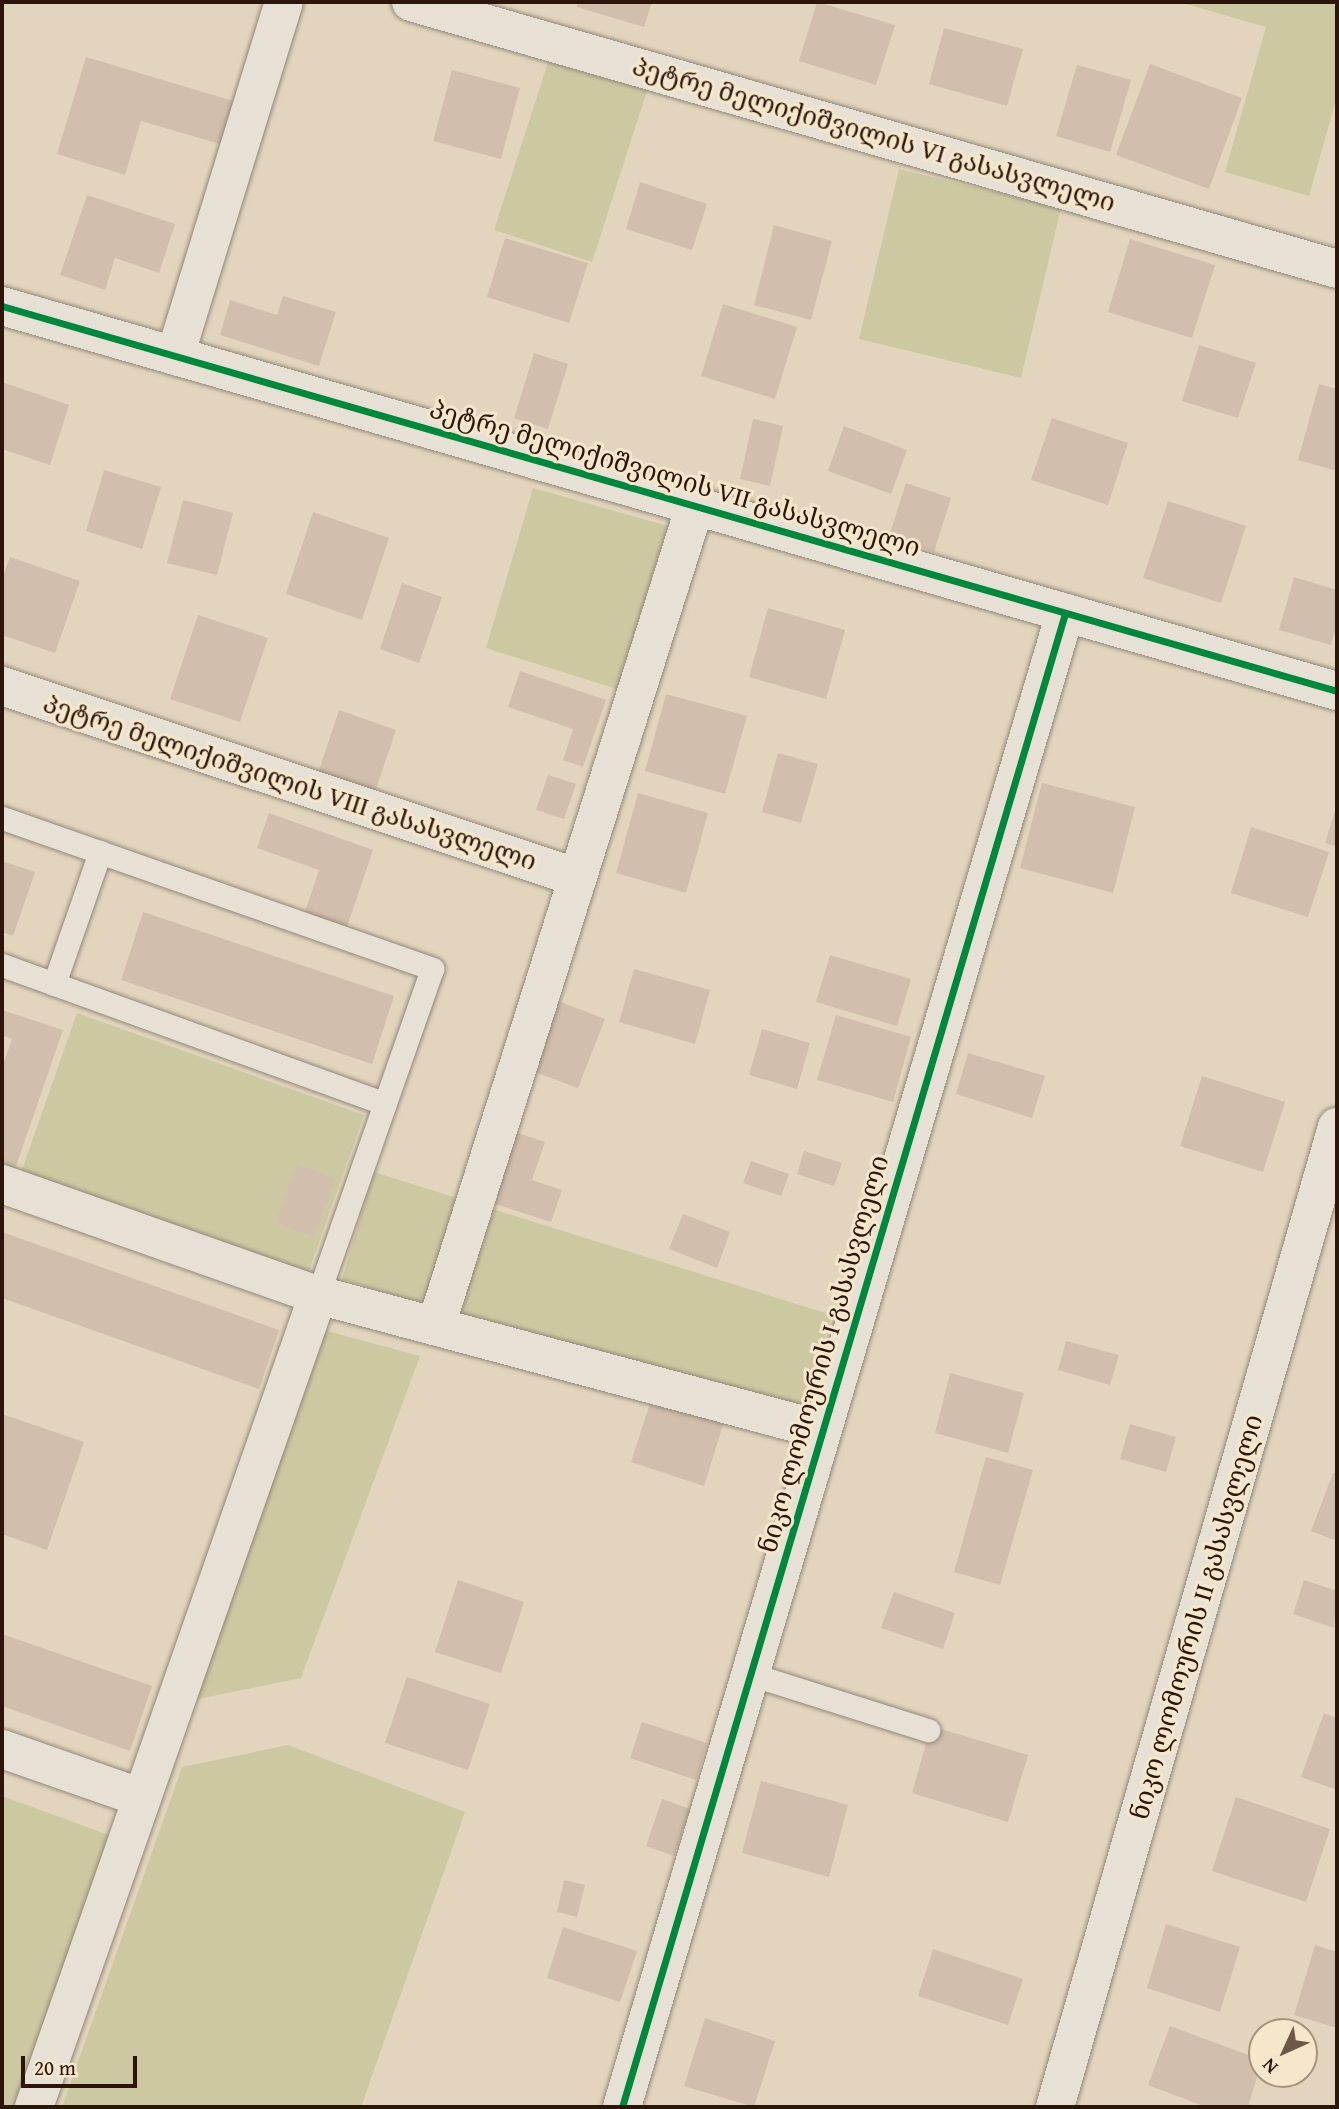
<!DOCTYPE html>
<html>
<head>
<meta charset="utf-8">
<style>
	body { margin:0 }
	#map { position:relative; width:1339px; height:2109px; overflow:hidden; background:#e3d5bd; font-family:"Gentium Book Plus","Noto Serif Georgian",serif }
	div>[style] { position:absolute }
	.green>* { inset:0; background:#ccc9a2 }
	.building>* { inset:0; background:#d1beac }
	.roads { filter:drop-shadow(0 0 2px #928779) drop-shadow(0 0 2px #928779) }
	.lane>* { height:23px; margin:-11.5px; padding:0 11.5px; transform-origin:11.5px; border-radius:11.5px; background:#e7e1d5 }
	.street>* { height:38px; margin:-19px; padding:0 19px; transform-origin:19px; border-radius:19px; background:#e7e1d5 }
	.cycleway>* { height:7px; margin:-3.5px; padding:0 3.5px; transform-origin:3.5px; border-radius:3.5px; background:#00873e }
	span { translate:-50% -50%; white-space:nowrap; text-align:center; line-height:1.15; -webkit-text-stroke:6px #f7e7ca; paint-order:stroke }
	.street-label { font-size:26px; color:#2d150b }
	.frame { position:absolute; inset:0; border:4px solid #2d150b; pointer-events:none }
	.north { position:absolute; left:1248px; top:2018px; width:70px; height:70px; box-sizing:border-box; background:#f7e7ca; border:2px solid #a6937e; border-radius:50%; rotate:225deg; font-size:19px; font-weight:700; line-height:28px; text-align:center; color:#2d150b }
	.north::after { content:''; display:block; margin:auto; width:24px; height:32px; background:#6d5849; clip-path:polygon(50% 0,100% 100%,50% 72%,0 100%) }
	.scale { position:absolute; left:21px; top:2056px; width:116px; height:32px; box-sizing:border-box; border:4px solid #2d150b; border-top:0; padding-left:9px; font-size:21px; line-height:24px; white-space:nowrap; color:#2d150b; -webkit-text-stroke:5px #f7e7ca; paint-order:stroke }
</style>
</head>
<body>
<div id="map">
	<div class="green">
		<div style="clip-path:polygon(1179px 2px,1337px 2px,1337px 96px,1309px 196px,1225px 172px,1266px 27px)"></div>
		<div style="clip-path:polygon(550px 56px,648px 88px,592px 262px,494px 230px)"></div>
		<div style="clip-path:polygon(899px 169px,1061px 208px,1021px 378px,859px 339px)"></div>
		<div style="clip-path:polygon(533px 488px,668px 526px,617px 689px,486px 648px)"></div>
		<div style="clip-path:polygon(77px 1013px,364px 1115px,306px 1279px,19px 1178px)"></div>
		<div style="clip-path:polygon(374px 1172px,832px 1315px,799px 1422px,342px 1279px)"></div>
		<div style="clip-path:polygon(320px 1329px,420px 1356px,301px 1678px,189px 1701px)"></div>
		<div style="clip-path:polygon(288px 1745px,465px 1812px,361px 2107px,62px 2107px,182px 1767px)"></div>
		<div style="clip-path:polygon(2px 1796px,109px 1835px,20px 2107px,2px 2107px)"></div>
	</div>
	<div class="building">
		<div style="clip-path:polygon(578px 2px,652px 2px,644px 27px,577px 7px)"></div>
		<div style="clip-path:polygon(817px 2px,895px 25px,876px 85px,799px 61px)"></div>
		<div style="clip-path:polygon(944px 28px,1023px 49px,1007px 106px,929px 84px)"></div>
		<div style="clip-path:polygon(86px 57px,233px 101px,220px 144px,141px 121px,125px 175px,57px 154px)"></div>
		<div style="clip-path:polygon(1150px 64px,1242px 98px,1209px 189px,1116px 155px)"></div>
		<div style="clip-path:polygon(1077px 65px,1131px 80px,1110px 152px,1056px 136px)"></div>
		<div style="clip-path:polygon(452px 70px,520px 88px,501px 159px,433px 141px)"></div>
		<div style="clip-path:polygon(640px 182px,707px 204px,692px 250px,626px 229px)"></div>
		<div style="clip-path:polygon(87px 195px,175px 224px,159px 273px,115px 258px,105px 290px,60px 275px)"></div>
		<div style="clip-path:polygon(774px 225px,832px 241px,811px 320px,754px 305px)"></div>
		<div style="clip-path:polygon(505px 238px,588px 263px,569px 323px,487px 297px)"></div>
		<div style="clip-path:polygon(1130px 239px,1215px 265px,1192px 338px,1108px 312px)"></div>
		<div style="clip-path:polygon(283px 296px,336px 312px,319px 366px,220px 335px,230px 300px,277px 315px)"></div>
		<div style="clip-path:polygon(723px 304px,797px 327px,775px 399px,701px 376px)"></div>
		<div style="clip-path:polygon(1199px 345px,1256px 363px,1238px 418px,1182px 401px)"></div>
		<div style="clip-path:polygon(534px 353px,568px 364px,548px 429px,514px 418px)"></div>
		<div style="clip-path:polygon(2px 382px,69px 405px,50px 465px,2px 449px)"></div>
		<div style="clip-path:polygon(1319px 384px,1337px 389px,1337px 471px,1298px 460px)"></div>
		<div style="clip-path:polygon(1052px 418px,1128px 443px,1108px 505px,1031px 480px)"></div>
		<div style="clip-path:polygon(753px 419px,783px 426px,770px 486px,740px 479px)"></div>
		<div style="clip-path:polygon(844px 426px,907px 450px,891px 494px,828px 471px)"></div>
		<div style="clip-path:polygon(104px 470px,161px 487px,142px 549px,86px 531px)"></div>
		<div style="clip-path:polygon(906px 483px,951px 498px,934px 552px,889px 537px)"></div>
		<div style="clip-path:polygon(183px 500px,233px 513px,217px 575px,167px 563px)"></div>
		<div style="clip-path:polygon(1168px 501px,1246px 526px,1221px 603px,1143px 578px)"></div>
		<div style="clip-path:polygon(313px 512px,389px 538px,362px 620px,286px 594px)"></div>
		<div style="clip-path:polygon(10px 557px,80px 581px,55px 653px,2px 635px,2px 580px)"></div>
		<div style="clip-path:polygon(1294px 577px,1337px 590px,1337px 624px,1331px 645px,1279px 630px)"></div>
		<div style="clip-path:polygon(402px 583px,442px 597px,419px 663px,380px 649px)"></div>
		<div style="clip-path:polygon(768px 608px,845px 630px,826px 699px,749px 677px)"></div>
		<div style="clip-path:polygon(198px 615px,268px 638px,240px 722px,170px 699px)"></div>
		<div style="clip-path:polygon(520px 671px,606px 700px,583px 767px,563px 760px,573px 729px,508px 707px)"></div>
		<div style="clip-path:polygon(666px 694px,747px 716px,725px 794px,645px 771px)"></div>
		<div style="clip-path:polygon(339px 710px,396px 730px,375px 792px,318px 773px)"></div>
		<div style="clip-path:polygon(778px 753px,818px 764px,801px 823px,762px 812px)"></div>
		<div style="clip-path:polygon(548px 775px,576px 784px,564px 819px,536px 810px)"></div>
		<div style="clip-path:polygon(1042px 783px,1135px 807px,1113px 893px,1020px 868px)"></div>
		<div style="clip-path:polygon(638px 793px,708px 813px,686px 893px,616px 873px)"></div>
		<div style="clip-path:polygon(1337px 804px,1337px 847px,1325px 843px)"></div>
		<div style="clip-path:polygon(269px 813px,373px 850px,347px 927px,305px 912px,319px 870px,257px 848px)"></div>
		<div style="clip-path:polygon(1251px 827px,1329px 852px,1308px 917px,1231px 893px)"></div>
		<div style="clip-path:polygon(2px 861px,35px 872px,13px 936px,2px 932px)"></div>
		<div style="clip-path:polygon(143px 912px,394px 996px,372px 1064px,121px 980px)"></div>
		<div style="clip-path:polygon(830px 955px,911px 979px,897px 1026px,816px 1002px)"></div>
		<div style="clip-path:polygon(634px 969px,710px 990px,695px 1044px,619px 1022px)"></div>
		<div style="clip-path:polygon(558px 1001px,605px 1019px,578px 1088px,532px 1071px)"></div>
		<div style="clip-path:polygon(2px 1010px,63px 1030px,15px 1169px,2px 1165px,2px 1068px,12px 1039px,2px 1035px)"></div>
		<div style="clip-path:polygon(836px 1015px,911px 1037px,893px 1102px,817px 1080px)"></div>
		<div style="clip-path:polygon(762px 1029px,810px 1043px,797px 1089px,749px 1075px)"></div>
		<div style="clip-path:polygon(968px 1053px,1045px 1076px,1032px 1118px,956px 1094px)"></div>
		<div style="clip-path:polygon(1202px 1076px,1285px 1102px,1263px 1172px,1180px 1146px)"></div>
		<div style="clip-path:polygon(515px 1132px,545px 1142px,532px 1180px,562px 1190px,551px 1222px,492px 1203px)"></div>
		<div style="clip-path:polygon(804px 1151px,842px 1163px,834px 1186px,797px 1174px)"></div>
		<div style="clip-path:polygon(751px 1161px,789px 1174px,781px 1196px,743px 1183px)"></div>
		<div style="clip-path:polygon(296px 1164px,335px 1178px,314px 1237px,276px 1223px)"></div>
		<div style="clip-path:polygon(683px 1214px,730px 1232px,717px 1268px,669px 1249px)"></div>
		<div style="clip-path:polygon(2px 1232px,279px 1330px,259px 1389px,2px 1298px)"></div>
		<div style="clip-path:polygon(1066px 1341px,1119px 1355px,1110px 1385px,1058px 1370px)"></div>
		<div style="clip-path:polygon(950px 1373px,1024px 1393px,1008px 1453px,935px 1433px)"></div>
		<div style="clip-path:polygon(655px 1388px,727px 1412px,704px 1486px,631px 1462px)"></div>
		<div style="clip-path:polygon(2px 1414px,84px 1442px,47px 1550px,2px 1534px)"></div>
		<div style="clip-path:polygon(1130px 1424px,1176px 1437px,1166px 1472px,1120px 1459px)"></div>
		<div style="clip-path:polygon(986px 1457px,1033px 1470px,1000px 1585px,954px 1572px)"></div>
		<div style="clip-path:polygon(1333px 1473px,1337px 1474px,1337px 1541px,1311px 1531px)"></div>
		<div style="clip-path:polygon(458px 1580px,524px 1602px,501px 1673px,435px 1652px)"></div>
		<div style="clip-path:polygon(1304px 1580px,1337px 1591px,1334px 1628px,1293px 1614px)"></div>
		<div style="clip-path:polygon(894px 1592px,955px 1613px,943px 1649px,881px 1628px)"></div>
		<div style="clip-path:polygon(2px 1634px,152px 1686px,130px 1751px,2px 1706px)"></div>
		<div style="clip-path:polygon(407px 1677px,490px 1704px,468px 1770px,385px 1743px)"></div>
		<div style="clip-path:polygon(1324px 1713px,1337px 1718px,1337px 1790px,1301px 1777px)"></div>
		<div style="clip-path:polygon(642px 1722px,707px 1743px,696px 1780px,630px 1758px)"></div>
		<div style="clip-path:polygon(931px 1726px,1028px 1755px,1008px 1822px,912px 1793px)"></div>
		<div style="clip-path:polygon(761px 1781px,848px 1805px,829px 1877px,742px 1853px)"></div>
		<div style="clip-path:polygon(1236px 1797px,1330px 1829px,1306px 1902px,1212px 1871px)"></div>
		<div style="clip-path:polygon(662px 1799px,690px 1809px,674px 1856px,646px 1846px)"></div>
		<div style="clip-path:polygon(564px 1880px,585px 1885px,577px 1917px,557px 1912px)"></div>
		<div style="clip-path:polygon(1166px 1924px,1240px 1947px,1220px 2012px,1147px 1988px)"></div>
		<div style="clip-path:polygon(563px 1927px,637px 1951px,620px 2002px,547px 1978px)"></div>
		<div style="clip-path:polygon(1315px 1945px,1337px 1952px,1337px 2028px,1294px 2015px)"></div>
		<div style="clip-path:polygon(933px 1949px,1023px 1979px,1008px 2025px,918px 1996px)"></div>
		<div style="clip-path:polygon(705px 2018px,775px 2041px,754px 2107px,684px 2086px)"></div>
		<div style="clip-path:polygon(1170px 2026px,1262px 2060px,1248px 2107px,1206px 2107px,1148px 2085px)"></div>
	</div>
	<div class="roads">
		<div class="lane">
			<div style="left:2px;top:818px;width:456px;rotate:19.3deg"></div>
			<div style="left:432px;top:969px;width:345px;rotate:109.3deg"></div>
			<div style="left:2px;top:965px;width:407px;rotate:19.9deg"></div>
			<div style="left:54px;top:984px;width:140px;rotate:-70.8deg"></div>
			<div style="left:750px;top:1674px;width:187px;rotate:17.5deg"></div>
		</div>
		<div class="street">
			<div style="left:411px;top:2px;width:964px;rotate:16.08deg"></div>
			<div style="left:2px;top:306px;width:1389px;rotate:16.09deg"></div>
			<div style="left:175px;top:356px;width:370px;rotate:-72.9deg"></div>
			<div style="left:2px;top:686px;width:607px;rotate:18.43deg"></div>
			<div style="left:2px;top:1184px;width:335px;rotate:19.4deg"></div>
			<div style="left:318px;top:1295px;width:522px;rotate:15deg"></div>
			<div style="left:436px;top:1326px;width:860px;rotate:-72.47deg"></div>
			<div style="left:2px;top:1749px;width:148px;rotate:19.3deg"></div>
			<div style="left:34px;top:2107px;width:860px;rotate:-70.72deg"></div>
			<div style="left:622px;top:2107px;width:1558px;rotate:-73.48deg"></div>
			<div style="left:1055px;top:2107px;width:1020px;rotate:-73.95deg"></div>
		</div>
	</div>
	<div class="cycleway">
		<div style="left:2px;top:306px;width:1389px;rotate:16.09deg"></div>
		<div style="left:622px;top:2107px;width:1558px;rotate:-73.48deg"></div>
	</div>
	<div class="street-label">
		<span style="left:874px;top:134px;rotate:16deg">პეტრე მელიქიშვილის VI გასასვლელი</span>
		<span style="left:675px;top:478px;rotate:16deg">პეტრე მელიქიშვილის VII გასასვლელი</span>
		<span style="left:290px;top:782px;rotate:18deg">პეტრე მელიქიშვილის VIII გასასვლელი</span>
		<span style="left:823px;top:1354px;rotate:-74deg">ნიკო ლომოურის I გასასვლელი</span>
		<span style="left:1196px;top:1617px;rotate:-74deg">ნიკო ლომოურის II გასასვლელი</span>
	</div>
	<div class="frame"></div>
	<div class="north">N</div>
	<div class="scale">20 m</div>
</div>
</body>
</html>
